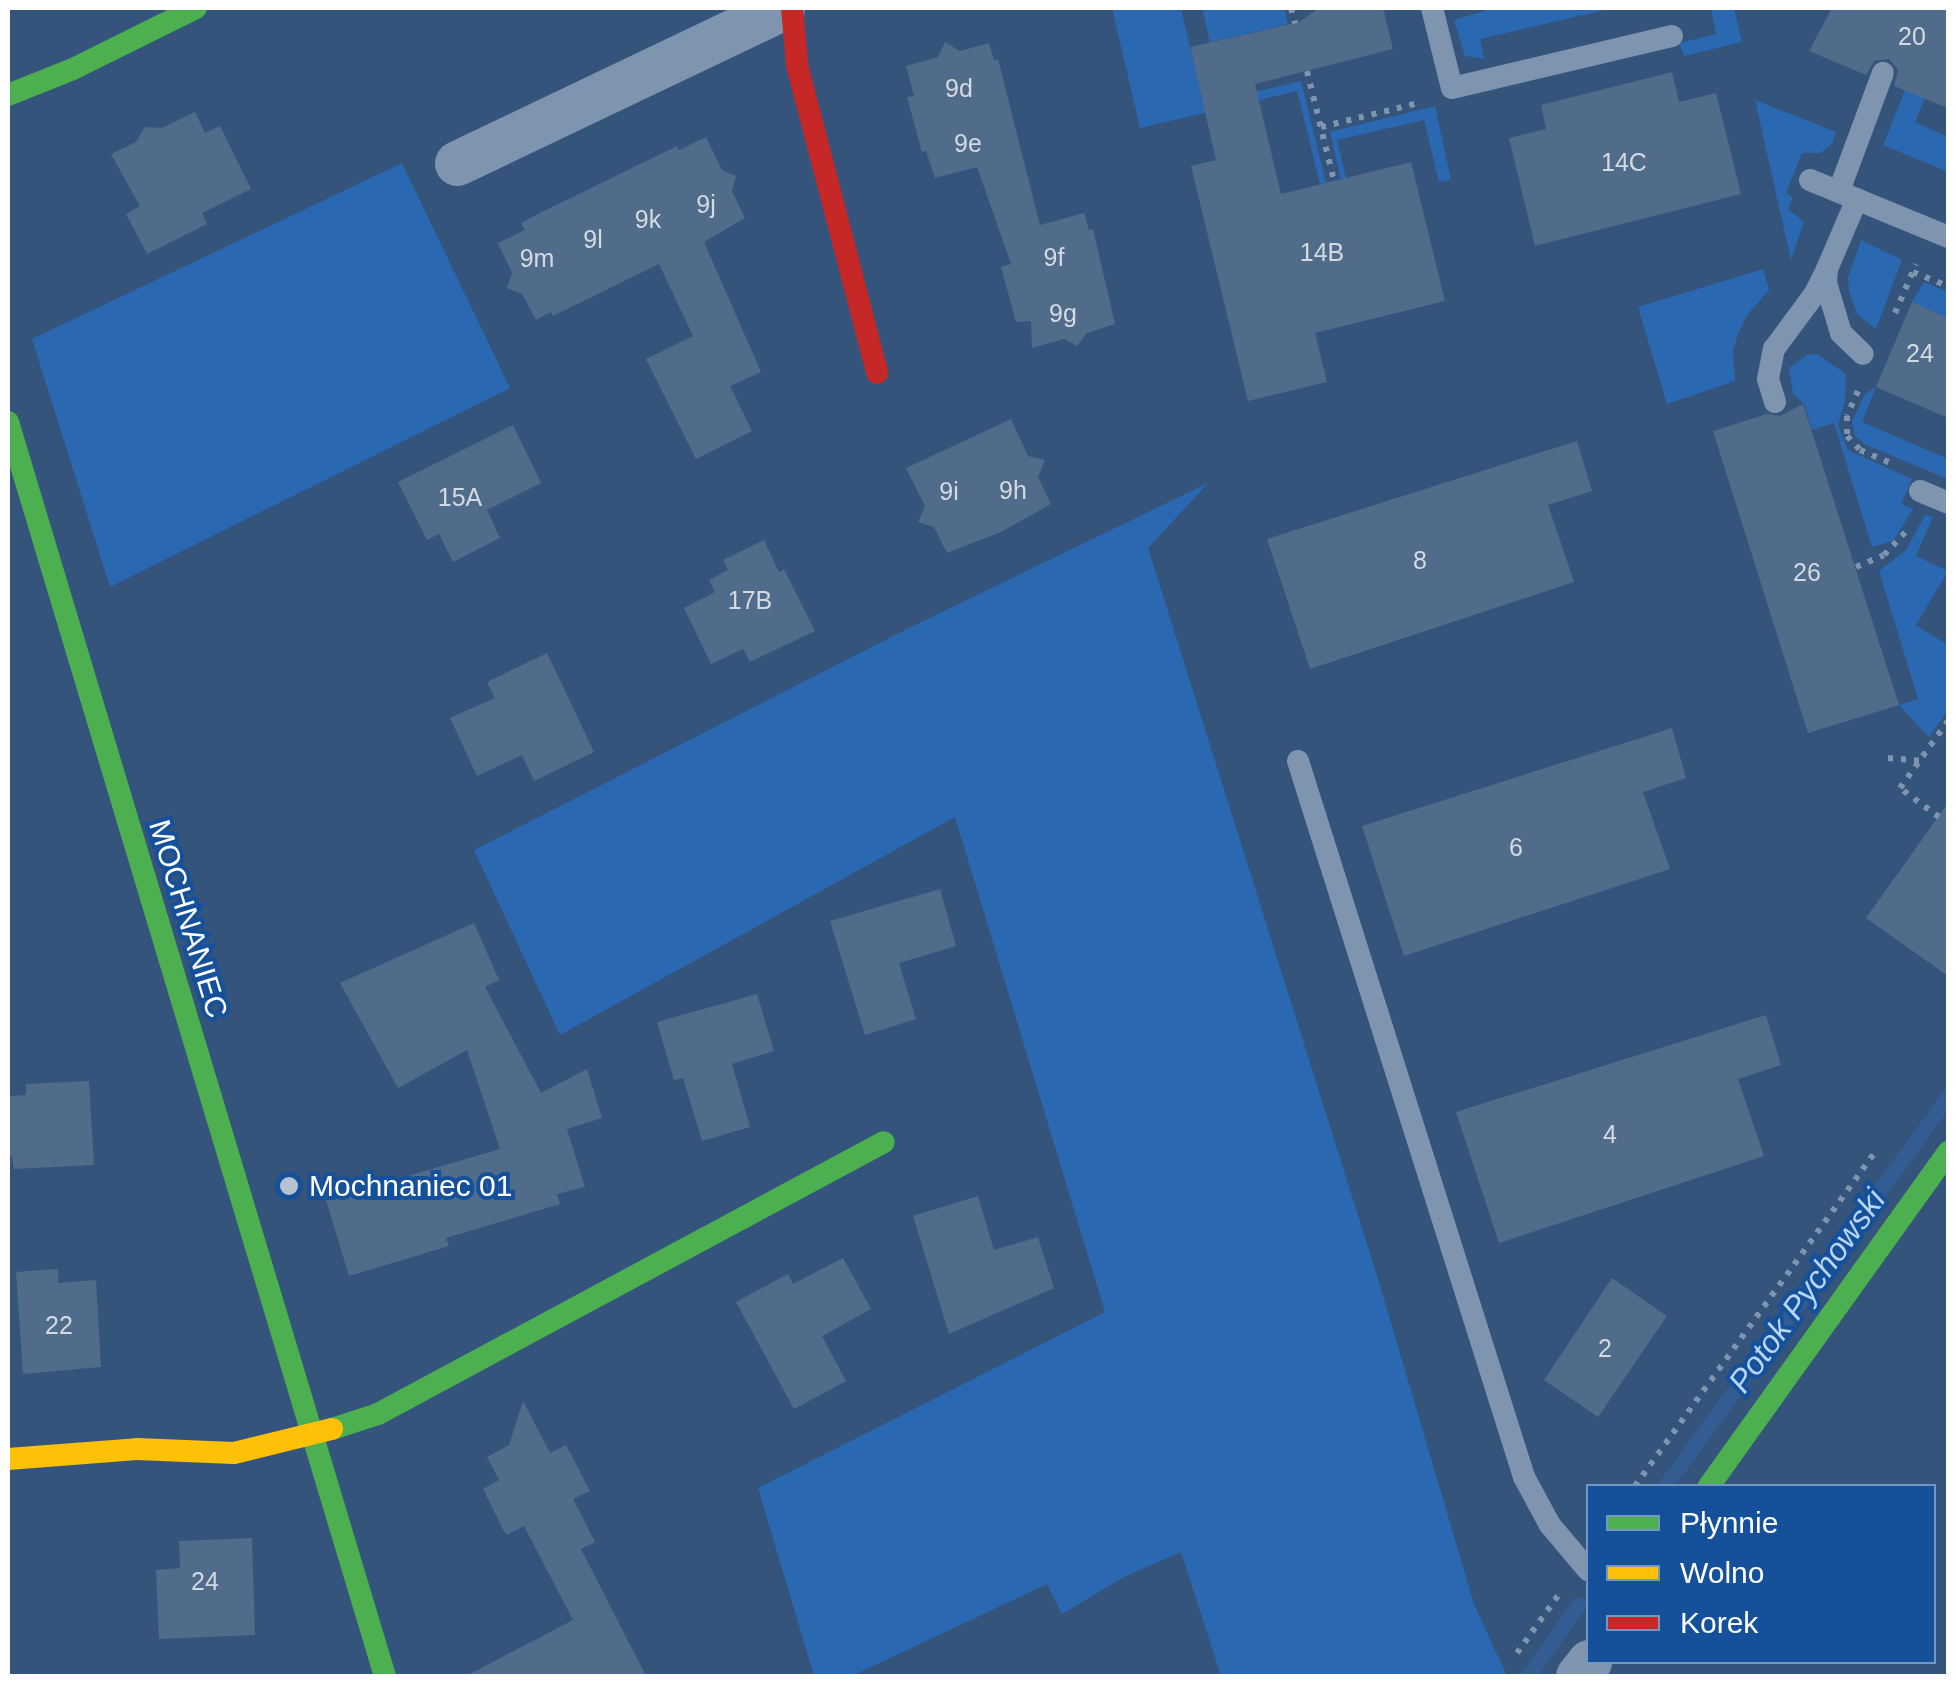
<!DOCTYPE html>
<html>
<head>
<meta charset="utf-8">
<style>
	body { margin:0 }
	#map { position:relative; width:1956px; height:1684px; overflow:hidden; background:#34547c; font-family:Helvetica,sans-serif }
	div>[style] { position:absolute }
	.green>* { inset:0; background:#2a68b1 }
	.stream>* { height:15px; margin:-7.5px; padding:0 7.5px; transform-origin:7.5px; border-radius:7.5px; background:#335d92 }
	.building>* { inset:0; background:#516b8b }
	.path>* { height:6px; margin-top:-3px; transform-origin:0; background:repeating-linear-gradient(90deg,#7f94af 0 5px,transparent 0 13px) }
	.lane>* { height:22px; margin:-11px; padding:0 11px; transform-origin:11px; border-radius:11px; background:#7f94af }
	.street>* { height:45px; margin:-22.5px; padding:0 22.5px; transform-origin:22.5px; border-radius:22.5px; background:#7f94af }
	.fast>* { height:22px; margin:-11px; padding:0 11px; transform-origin:11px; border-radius:11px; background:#4caf50 }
	.slow>* { height:22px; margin:-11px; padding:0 11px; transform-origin:11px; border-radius:11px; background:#ffc107 }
	.jam>* { height:22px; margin:-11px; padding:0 11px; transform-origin:11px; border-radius:11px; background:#c62828 }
	.dots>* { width:28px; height:28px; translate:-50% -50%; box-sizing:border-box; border:5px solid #15519b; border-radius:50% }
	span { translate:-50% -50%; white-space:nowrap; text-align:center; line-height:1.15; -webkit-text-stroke:8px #15519b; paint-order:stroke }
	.number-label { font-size:25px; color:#d4dae2 }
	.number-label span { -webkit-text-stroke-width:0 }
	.street-label { font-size:30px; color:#fff }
	.poi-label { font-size:30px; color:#fff }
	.left { translate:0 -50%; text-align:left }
	.water-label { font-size:32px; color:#b7d6f9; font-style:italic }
	.frame { position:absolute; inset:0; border:10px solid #fff; pointer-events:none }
	.legend { position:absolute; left:1586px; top:1484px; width:350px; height:180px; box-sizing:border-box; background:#15519b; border:2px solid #7397c3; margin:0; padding:12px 18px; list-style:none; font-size:30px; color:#fff }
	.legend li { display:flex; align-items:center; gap:20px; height:50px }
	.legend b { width:50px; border:2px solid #7397c3 }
</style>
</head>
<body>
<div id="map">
	<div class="green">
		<div style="clip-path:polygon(1112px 8px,1181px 8px,1203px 104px,1301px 81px,1326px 183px,1320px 184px,1297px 91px,1140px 128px)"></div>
		<div style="clip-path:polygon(1202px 8px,1284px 8px,1288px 24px,1210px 42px)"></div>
		<div style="clip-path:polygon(1494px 8px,1614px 8px,1480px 39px,1484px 59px,1465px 56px,1454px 20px)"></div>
		<div style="clip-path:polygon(1711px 8px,1734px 8px,1742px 42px,1684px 56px,1679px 43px,1716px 34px)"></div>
		<div style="clip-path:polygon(1905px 90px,1925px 98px,1915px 122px,1948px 137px,1948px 172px,1883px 145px)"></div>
		<div style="clip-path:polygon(1755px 100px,1836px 132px,1832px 144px,1820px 153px,1802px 153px,1786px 193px,1793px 198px,1788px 209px,1804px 222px,1791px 260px)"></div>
		<div style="clip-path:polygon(1435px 106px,1451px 180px,1439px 182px,1424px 120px,1337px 140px,1346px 178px,1341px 180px,1330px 132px)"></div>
		<div style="clip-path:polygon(402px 163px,510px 388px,110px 587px,32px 339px)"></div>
		<div style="clip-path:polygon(1861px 240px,1902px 260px,1876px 329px,1857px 314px,1849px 291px,1848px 278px)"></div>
		<div style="clip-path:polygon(1763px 269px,1769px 290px,1747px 315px,1738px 334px,1733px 350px,1735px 381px,1667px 404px,1638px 307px)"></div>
		<div style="clip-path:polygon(1924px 282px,1948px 292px,1948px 318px,1912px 302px)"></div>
		<div style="clip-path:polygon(1817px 354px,1846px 374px,1845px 402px,1838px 425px,1848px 450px,1912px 479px,1901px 504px,1913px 509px,1893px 541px,1872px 547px,1834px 423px,1812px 430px,1804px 404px,1793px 394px,1789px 368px,1807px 355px)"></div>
		<div style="clip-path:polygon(1876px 387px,1862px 422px,1948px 459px,1948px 479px,1866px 445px,1855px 436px,1852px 422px,1865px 394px)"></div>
		<div style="clip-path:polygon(1208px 483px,1148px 548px,1378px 1279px,1474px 1604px,1507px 1676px,1221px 1676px,1181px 1552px,1124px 1577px,1062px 1614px,1047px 1584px,852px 1676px,814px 1676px,758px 1488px,1105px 1312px,955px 817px,560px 1035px,474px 850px,909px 628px)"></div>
		<div style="clip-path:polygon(1925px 515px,1933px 517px,1916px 556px,1948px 571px,1916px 625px,1948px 645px,1948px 710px,1929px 737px,1899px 705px,1918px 699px,1879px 571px,1906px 550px)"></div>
	</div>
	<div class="stream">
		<div style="left:1665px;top:1486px;width:482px;rotate:-54deg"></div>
		<div style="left:1528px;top:1676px;width:88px;rotate:-54.7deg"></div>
	</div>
	<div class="building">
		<div style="clip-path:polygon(1319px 8px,1383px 8px,1393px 49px,1255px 84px,1281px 194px,1411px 162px,1445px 301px,1315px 333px,1327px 382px,1248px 401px,1191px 166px,1216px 160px,1190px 47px,1299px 22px)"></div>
		<div style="clip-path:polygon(1832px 8px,1948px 8px,1948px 108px,1894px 86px,1898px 70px,1889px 59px,1874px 61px,1866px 75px,1809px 51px)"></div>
		<div style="clip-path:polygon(945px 42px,960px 51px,989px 43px,994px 60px,998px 59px,1040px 225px,1084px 213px,1089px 230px,1093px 229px,1115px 324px,1087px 333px,1077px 346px,1064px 339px,1032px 348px,1031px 321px,1016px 322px,1001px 267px,1011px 264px,977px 167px,935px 178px,926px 151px,922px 152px,907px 97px,914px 96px,906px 66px,938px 57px)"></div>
		<div style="clip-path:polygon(1672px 72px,1679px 102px,1716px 93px,1741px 194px,1535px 246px,1509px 138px,1546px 129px,1541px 105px)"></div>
		<div style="clip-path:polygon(195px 112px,205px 133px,220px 126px,251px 189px,202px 213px,207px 224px,147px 254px,126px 214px,140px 206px,111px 154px,136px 142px,145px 127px,162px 128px)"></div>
		<div style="clip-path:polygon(706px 137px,722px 170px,736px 176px,732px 191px,745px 218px,704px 242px,761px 372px,730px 386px,752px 431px,696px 459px,646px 359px,693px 336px,659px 264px,553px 316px,551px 312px,536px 320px,522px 294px,507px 288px,512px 273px,498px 243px,525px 230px,521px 223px,546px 210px,677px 146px,679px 150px)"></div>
		<div style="clip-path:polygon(1912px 302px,1948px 318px,1948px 418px,1876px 387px)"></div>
		<div style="clip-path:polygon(1803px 404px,1899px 705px,1808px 733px,1713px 431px,1767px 414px,1780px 416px)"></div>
		<div style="clip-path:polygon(1011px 419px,1028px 456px,1045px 460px,1038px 477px,1051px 504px,1001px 532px,947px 553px,934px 527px,918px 522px,925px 506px,906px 468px)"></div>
		<div style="clip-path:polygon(513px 425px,541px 483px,487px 510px,500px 538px,453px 562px,439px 534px,427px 540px,398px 482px)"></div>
		<div style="clip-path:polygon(1577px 441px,1592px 491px,1548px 505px,1574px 582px,1310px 669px,1267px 539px)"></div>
		<div style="clip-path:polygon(764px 540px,779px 572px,784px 569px,815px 631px,750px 662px,743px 649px,711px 664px,684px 608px,715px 592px,709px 580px,728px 570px,723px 560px)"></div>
		<div style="clip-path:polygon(547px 653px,594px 752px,534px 781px,522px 755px,477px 776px,450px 718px,495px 698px,487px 682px)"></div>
		<div style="clip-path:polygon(1672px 728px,1686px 778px,1643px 792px,1670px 869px,1404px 956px,1362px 826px)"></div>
		<div style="clip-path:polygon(1948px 803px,1948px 976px,1866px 918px)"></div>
		<div style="clip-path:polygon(940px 889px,956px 946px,899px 963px,916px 1019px,865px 1035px,830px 921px)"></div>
		<div style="clip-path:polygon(474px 923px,499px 980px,485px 987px,541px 1093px,587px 1069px,602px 1118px,567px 1129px,585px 1187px,557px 1194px,560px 1204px,446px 1238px,449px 1246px,349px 1276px,326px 1200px,500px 1149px,467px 1050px,398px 1088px,340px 983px)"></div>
		<div style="clip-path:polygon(757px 994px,774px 1051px,732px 1064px,750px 1127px,702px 1141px,683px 1078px,674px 1080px,657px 1022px)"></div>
		<div style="clip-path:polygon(1766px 1015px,1781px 1065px,1738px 1079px,1764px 1156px,1499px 1243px,1456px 1112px)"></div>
		<div style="clip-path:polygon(89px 1081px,94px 1165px,14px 1169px,12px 1156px,8px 1156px,10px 1096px,26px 1095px,26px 1084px)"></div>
		<div style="clip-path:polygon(978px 1196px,994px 1250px,1038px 1237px,1054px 1288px,949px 1334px,913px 1216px)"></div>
		<div style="clip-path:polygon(843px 1258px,871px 1309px,822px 1336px,846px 1381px,794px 1409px,736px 1302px,788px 1274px,793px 1284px)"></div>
		<div style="clip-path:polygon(58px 1269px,58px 1283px,96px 1280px,101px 1367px,23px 1374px,16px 1272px)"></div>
		<div style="clip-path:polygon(1612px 1278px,1667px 1316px,1598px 1417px,1544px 1380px)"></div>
		<div style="clip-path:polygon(523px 1401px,550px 1453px,566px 1445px,590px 1491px,573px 1499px,595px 1542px,581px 1549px,646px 1676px,466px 1676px,573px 1620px,524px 1526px,506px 1535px,483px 1489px,499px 1480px,487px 1457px,509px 1445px)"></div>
		<div style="clip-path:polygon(252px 1538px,255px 1635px,159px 1639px,156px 1570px,180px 1568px,179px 1541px)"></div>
	</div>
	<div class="path">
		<div style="left:1291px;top:8px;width:16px;rotate:75deg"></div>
		<div style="left:1307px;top:71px;width:113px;rotate:76.2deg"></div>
		<div style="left:1321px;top:127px;width:101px;rotate:-13.8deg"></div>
		<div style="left:1913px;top:272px;width:38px;rotate:22deg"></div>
		<div style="left:1895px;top:313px;width:53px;rotate:-66.8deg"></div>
		<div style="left:1858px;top:391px;width:27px;rotate:114deg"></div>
		<div style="left:1847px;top:416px;width:20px;rotate:90deg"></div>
		<div style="left:1847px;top:436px;width:19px;rotate:47deg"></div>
		<div style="left:1860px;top:450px;width:36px;rotate:23deg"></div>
		<div style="left:1856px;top:567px;width:30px;rotate:-23deg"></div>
		<div style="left:1884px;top:555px;width:37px;rotate:-47deg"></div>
		<div style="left:1888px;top:758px;width:32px;rotate:5deg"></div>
		<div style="left:1939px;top:817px;width:49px;rotate:-143.4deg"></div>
		<div style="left:1900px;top:788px;width:82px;rotate:-54.4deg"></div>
		<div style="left:1635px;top:1486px;width:411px;rotate:-54.3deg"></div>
		<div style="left:1517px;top:1653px;width:74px;rotate:-54.4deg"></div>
	</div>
	<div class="lane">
		<div style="left:1432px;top:8px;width:82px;rotate:76deg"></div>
		<div style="left:1452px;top:88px;width:226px;rotate:-13.3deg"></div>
		<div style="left:1810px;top:180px;width:149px;rotate:22.4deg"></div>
		<div style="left:1839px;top:191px;width:126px;rotate:-69.6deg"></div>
		<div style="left:1857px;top:199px;width:76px;rotate:113.2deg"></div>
		<div style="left:1827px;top:269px;width:14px;rotate:94deg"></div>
		<div style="left:1826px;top:283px;width:52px;rotate:73.3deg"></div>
		<div style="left:1841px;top:333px;width:30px;rotate:44deg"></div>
		<div style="left:1775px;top:402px;width:24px;rotate:-107deg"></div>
		<div style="left:1768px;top:379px;width:31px;rotate:-79deg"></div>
		<div style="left:1774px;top:349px;width:67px;rotate:-53.5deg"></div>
		<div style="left:1814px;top:295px;width:25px;rotate:-63deg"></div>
		<div style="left:1920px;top:491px;width:30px;rotate:23deg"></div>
		<div style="left:1298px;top:761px;width:751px;rotate:72.48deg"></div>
		<div style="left:1524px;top:1477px;width:55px;rotate:61.6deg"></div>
		<div style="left:1550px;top:1525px;width:59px;rotate:49.8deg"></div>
	</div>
	<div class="street">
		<div style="left:457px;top:163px;width:360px;rotate:-25.5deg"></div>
		<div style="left:1578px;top:1676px;width:18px;rotate:-52deg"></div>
	</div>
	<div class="fast">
		<div style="left:8px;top:95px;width:70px;rotate:-21.8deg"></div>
		<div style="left:73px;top:69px;width:137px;rotate:-26.4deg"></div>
		<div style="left:8px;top:422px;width:1309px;rotate:73.27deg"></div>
		<div style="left:332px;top:1429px;width:48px;rotate:-18.1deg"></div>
		<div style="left:378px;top:1414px;width:574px;rotate:-28.26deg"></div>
		<div style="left:1709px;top:1486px;width:411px;rotate:-54.4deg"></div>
	</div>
	<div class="slow">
		<div style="left:8px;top:1459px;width:129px;rotate:-4.4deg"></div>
		<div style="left:137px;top:1449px;width:97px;rotate:2.4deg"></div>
		<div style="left:234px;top:1453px;width:101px;rotate:-13.8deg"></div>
	</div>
	<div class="jam">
		<div style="left:792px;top:8px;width:57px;rotate:85deg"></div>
		<div style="left:797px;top:65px;width:318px;rotate:75.4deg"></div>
	</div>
	<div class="dots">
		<div style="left:289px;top:1186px;background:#b8c3d1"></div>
	</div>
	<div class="number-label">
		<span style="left:1912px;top:36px">20</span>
		<span style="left:959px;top:88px">9d</span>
		<span style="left:968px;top:143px">9e</span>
		<span style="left:1624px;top:162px">14C</span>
		<span style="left:706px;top:204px">9j</span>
		<span style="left:648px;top:219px">9k</span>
		<span style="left:593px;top:239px">9l</span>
		<span style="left:1322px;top:252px">14B</span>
		<span style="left:1054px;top:257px">9f</span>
		<span style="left:537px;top:258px">9m</span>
		<span style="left:1063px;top:313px">9g</span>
		<span style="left:1920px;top:353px">24</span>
		<span style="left:1013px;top:490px">9h</span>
		<span style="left:949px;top:491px">9i</span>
		<span style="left:460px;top:497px">15A</span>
		<span style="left:1420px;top:560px">8</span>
		<span style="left:1807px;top:572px">26</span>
		<span style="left:750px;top:600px">17B</span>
		<span style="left:1516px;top:847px">6</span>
		<span style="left:1610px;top:1134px">4</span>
		<span style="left:59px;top:1325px">22</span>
		<span style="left:1605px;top:1348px">2</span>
		<span style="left:205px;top:1581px">24</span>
	</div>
	<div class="street-label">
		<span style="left:188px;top:919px;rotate:73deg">MOCHNANIEC</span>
	</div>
	<div class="poi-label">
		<span class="left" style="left:309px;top:1186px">Mochnaniec 01</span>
	</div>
	<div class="water-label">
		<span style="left:1807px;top:1291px;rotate:-54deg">Potok Pychowski</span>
	</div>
	<div class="frame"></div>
	<ul class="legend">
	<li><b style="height:12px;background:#4caf50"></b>Płynnie</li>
	<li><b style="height:12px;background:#ffc107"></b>Wolno</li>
	<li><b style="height:12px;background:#c62828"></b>Korek</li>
	</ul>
</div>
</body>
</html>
